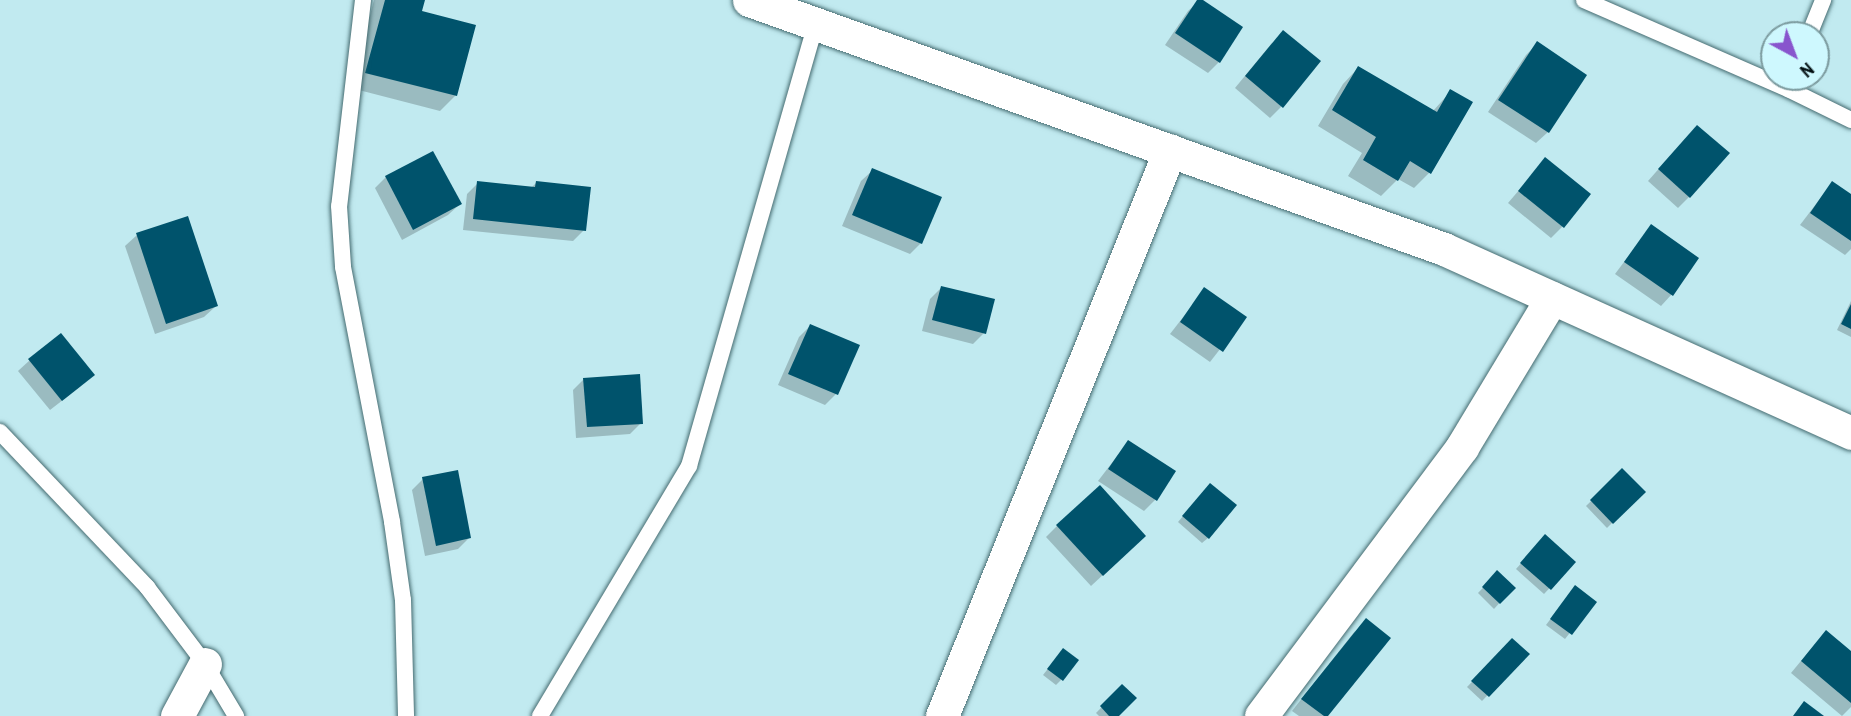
<!DOCTYPE html>
<html>
<head>
<meta charset="utf-8">
<style>
	body { margin:0 }
	#map { position:relative; width:1851px; height:716px; overflow:hidden; background:#c1eaf0; font-family:"Archivo Narrow",sans-serif }
	div>[style] { position:absolute }
	.shadow>* { inset:0; background:#0003 }
	.building>* { inset:0; background:#00536c }
	.roads { filter:drop-shadow(0 0 2px #456b70) drop-shadow(0 0 2px #456b70) }
	.lane>* { height:16px; margin:-8px; padding:0 8px; transform-origin:8px; border-radius:8px; background:#fff }
	.street>* { height:33px; margin:-16.5px; padding:0 16.5px; transform-origin:16.5px; border-radius:16.5px; background:#fff }
	span { translate:-50% -50%; white-space:nowrap; text-align:center; line-height:1.15; -webkit-text-stroke:7px #cef8fe; paint-order:stroke }
	.north { position:absolute; left:1760px; top:21px; width:70px; height:70px; box-sizing:border-box; background:#cef8fe; border:2px solid #7c9b9f; border-radius:50%; rotate:139deg; font-size:19px; font-weight:700; line-height:28px; text-align:center; color:#020f11 }
	.north::after { content:''; display:block; margin:auto; width:24px; height:32px; background:#8855cd; clip-path:polygon(50% 0,100% 100%,50% 72%,0 100%) }
</style>
</head>
<body>
<div id="map">
	<div class="shadow">
		<div style="clip-path:polygon(374px 0,423px 0,420px 12px,456px 95px,440px 111px,351px 88px)"></div>
		<div style="clip-path:polygon(1200px 0,1219px 62px,1208px 73px,1165px 45px,1188px 11px)"></div>
		<div style="clip-path:polygon(1272px 43px,1281px 107px,1270px 118px,1235px 88px)"></div>
		<div style="clip-path:polygon(1537px 44px,1548px 132px,1536px 143px,1488px 112px,1526px 55px)"></div>
		<div style="clip-path:polygon(1358px 68px,1433px 111px,1451px 91px,1430px 172px,1414px 188px,1398px 179px,1381px 196px,1348px 176px,1362px 153px,1318px 126px,1343px 84px)"></div>
		<div style="clip-path:polygon(1686px 138px,1689px 197px,1678px 208px,1648px 181px)"></div>
		<div style="clip-path:polygon(1545px 160px,1562px 227px,1551px 238px,1508px 203px)"></div>
		<div style="clip-path:polygon(873px 170px,921px 243px,910px 254px,842px 226px,861px 181px)"></div>
		<div style="clip-path:polygon(386px 177px,460px 204px,448px 215px,402px 240px,375px 188px)"></div>
		<div style="clip-path:polygon(478px 183px,531px 188px,536px 183px,584px 230px,573px 241px,463px 230px,467px 194px)"></div>
		<div style="clip-path:polygon(1832px 183px,1851px 196px,1851px 249px,1845px 255px,1800px 225px)"></div>
		<div style="clip-path:polygon(1651px 226px,1672px 294px,1661px 306px,1615px 274px)"></div>
		<div style="clip-path:polygon(137px 235px,216px 306px,204px 317px,155px 334px,125px 246px)"></div>
		<div style="clip-path:polygon(941px 288px,984px 333px,973px 344px,922px 331px,930px 299px)"></div>
		<div style="clip-path:polygon(1205px 289px,1245px 317px,1210px 362px,1170px 334px)"></div>
		<div style="clip-path:polygon(1851px 301px,1851px 337px,1837px 330px)"></div>
		<div style="clip-path:polygon(810px 326px,836px 394px,825px 405px,778px 385px,799px 337px)"></div>
		<div style="clip-path:polygon(30px 360px,81px 386px,50px 410px,18px 371px)"></div>
		<div style="clip-path:polygon(584px 379px,641px 423px,630px 434px,576px 438px,573px 390px)"></div>
		<div style="clip-path:polygon(1128px 442px,1155px 500px,1144px 511px,1098px 481px)"></div>
		<div style="clip-path:polygon(1622px 471px,1643px 492px,1607px 528px,1586px 506px)"></div>
		<div style="clip-path:polygon(423px 479px,469px 538px,458px 549px,425px 556px,412px 490px)"></div>
		<div style="clip-path:polygon(1205px 490px,1208px 538px,1202px 543px,1178px 522px)"></div>
		<div style="clip-path:polygon(1057px 526px,1133px 547px,1091px 586px,1046px 537px)"></div>
		<div style="clip-path:polygon(1540px 542px,1574px 562px,1544px 594px,1516px 569px)"></div>
		<div style="clip-path:polygon(1497px 573px,1513px 588px,1494px 609px,1478px 593px)"></div>
		<div style="clip-path:polygon(1570px 593px,1594px 602px,1565px 639px,1546px 625px)"></div>
		<div style="clip-path:polygon(1355px 631px,1326px 716px,1299px 716px,1292px 711px)"></div>
		<div style="clip-path:polygon(1512px 640px,1527px 654px,1482px 701px,1467px 687px)"></div>
		<div style="clip-path:polygon(1815px 644px,1851px 654px,1851px 707px,1842px 716px,1791px 673px)"></div>
		<div style="clip-path:polygon(1058px 656px,1061px 680px,1056px 685px,1043px 675px)"></div>
		<div style="clip-path:polygon(1122px 686px,1117px 716px,1099px 716px,1096px 713px)"></div>
	</div>
	<div class="building">
		<div style="clip-path:polygon(385px 0,425px 0,422px 11px,476px 25px,457px 96px,365px 73px)"></div>
		<div style="clip-path:polygon(1197px 0,1203px 0,1243px 27px,1220px 63px,1175px 33px)"></div>
		<div style="clip-path:polygon(1283px 30px,1321px 61px,1283px 108px,1245px 76px)"></div>
		<div style="clip-path:polygon(1537px 41px,1587px 75px,1549px 133px,1498px 100px)"></div>
		<div style="clip-path:polygon(1358px 66px,1437px 112px,1450px 89px,1473px 102px,1431px 174px,1410px 161px,1398px 181px,1363px 160px,1376px 137px,1332px 110px)"></div>
		<div style="clip-path:polygon(1697px 125px,1730px 153px,1690px 198px,1658px 169px)"></div>
		<div style="clip-path:polygon(433px 151px,462px 204px,413px 230px,385px 176px)"></div>
		<div style="clip-path:polygon(1545px 157px,1591px 194px,1564px 228px,1518px 191px)"></div>
		<div style="clip-path:polygon(872px 168px,942px 197px,922px 244px,852px 215px)"></div>
		<div style="clip-path:polygon(477px 181px,535px 187px,536px 181px,591px 187px,586px 231px,473px 219px)"></div>
		<div style="clip-path:polygon(1832px 181px,1851px 194px,1851px 241px,1810px 213px)"></div>
		<div style="clip-path:polygon(188px 216px,218px 306px,166px 324px,136px 233px)"></div>
		<div style="clip-path:polygon(1651px 224px,1699px 258px,1673px 296px,1624px 262px)"></div>
		<div style="clip-path:polygon(941px 286px,995px 299px,986px 334px,932px 320px)"></div>
		<div style="clip-path:polygon(1204px 287px,1247px 317px,1223px 352px,1180px 322px)"></div>
		<div style="clip-path:polygon(1851px 304px,1851px 329px,1841px 324px)"></div>
		<div style="clip-path:polygon(810px 324px,860px 345px,838px 395px,788px 374px)"></div>
		<div style="clip-path:polygon(61px 333px,95px 375px,62px 401px,28px 359px)"></div>
		<div style="clip-path:polygon(640px 374px,643px 424px,587px 427px,583px 378px)"></div>
		<div style="clip-path:polygon(1128px 440px,1176px 471px,1157px 501px,1108px 469px)"></div>
		<div style="clip-path:polygon(1622px 468px,1646px 492px,1613px 524px,1590px 500px)"></div>
		<div style="clip-path:polygon(458px 470px,471px 538px,436px 546px,422px 477px)"></div>
		<div style="clip-path:polygon(1210px 483px,1237px 505px,1209px 539px,1182px 516px)"></div>
		<div style="clip-path:polygon(1100px 485px,1146px 536px,1103px 576px,1056px 525px)"></div>
		<div style="clip-path:polygon(1545px 534px,1576px 562px,1551px 590px,1520px 563px)"></div>
		<div style="clip-path:polygon(1497px 570px,1516px 588px,1500px 604px,1482px 587px)"></div>
		<div style="clip-path:polygon(1575px 585px,1597px 602px,1572px 635px,1550px 619px)"></div>
		<div style="clip-path:polygon(1366px 618px,1391px 638px,1328px 716px,1324px 716px,1301px 699px)"></div>
		<div style="clip-path:polygon(1826px 630px,1851px 651px,1851px 703px,1801px 661px)"></div>
		<div style="clip-path:polygon(1512px 638px,1530px 654px,1489px 697px,1471px 681px)"></div>
		<div style="clip-path:polygon(1063px 648px,1079px 660px,1063px 681px,1047px 669px)"></div>
		<div style="clip-path:polygon(1122px 684px,1137px 698px,1119px 716px,1109px 716px,1100px 706px)"></div>
		<div style="clip-path:polygon(1804px 701px,1824px 716px,1793px 716px)"></div>
	</div>
	<div class="roads">
		<div class="lane">
			<div style="left:363px;top:0;width:207px;rotate:96.6deg"></div>
			<div style="left:339px;top:206px;width:61px;rotate:86.2deg"></div>
			<div style="left:343px;top:267px;width:260px;rotate:79.1deg"></div>
			<div style="left:392px;top:522px;width:79px;rotate:82deg"></div>
			<div style="left:403px;top:600px;width:116px;rotate:88.5deg"></div>
			<div style="left:1584px;top:0;width:223px;rotate:23.6deg"></div>
			<div style="left:1788px;top:89px;width:70px;rotate:26.2deg"></div>
			<div style="left:1809px;top:35px;width:38px;rotate:-68deg"></div>
			<div style="left:0;top:432px;width:214px;rotate:46.5deg"></div>
			<div style="left:147px;top:587px;width:96px;rotate:53deg"></div>
			<div style="left:205px;top:664px;width:61px;rotate:59.2deg"></div>
			<div style="left:540px;top:716px;width:291px;rotate:-59.2deg"></div>
			<div style="left:689px;top:466px;width:461px;rotate:-74deg"></div>
		</div>
		<div class="street">
			<div style="left:749px;top:0;width:738px;rotate:19.71deg"></div>
			<div style="left:1444px;top:249px;width:447px;rotate:24.3deg"></div>
			<div style="left:177px;top:716px;width:59px;rotate:-61.7deg"></div>
			<div style="left:942px;top:716px;width:610px;rotate:-68.06deg"></div>
			<div style="left:1261px;top:716px;width:336px;rotate:-53.2deg"></div>
			<div style="left:1462px;top:447px;width:174px;rotate:-58.9deg"></div>
		</div>
	</div>
	<div class="north">N</div>
</div>
</body>
</html>
